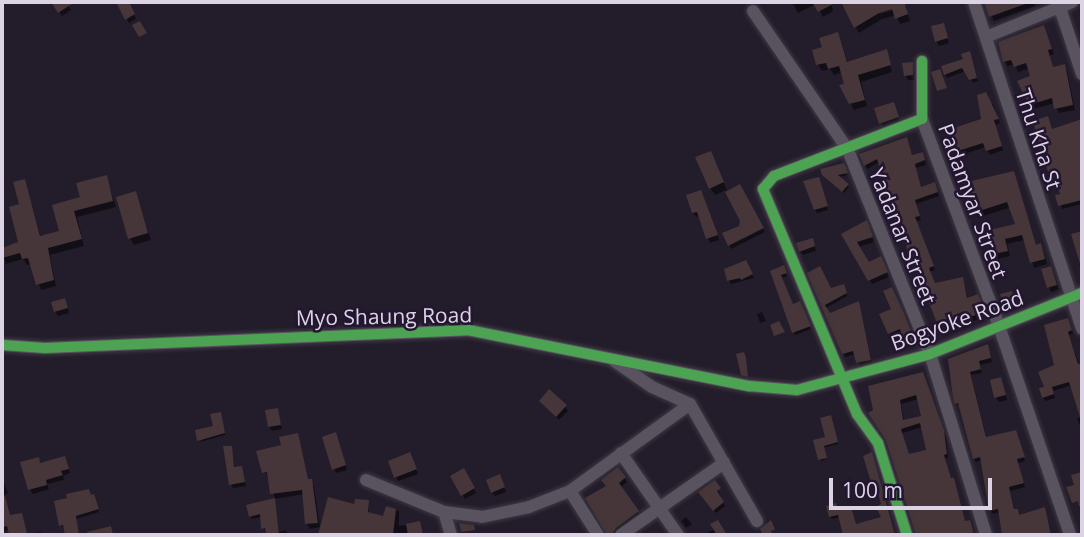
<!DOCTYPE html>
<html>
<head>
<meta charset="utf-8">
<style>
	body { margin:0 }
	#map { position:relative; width:1084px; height:537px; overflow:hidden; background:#231c2a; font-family:"Open Sans",sans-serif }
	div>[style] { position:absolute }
	.shadow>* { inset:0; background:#0007 }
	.building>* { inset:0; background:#463639 }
	.roads { filter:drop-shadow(0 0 2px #3e3944) drop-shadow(0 0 2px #3e3944) }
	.minor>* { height:12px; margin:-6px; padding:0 6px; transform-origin:6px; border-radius:6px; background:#59535f }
	.cycleway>* { height:10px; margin:-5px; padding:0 5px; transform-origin:5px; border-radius:5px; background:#4ca352 }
	span { translate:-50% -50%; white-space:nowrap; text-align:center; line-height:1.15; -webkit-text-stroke:5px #231630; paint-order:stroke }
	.street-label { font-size:21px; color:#dcd4e5 }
	.frame { position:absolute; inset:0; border:4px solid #dcd4e5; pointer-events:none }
	.scale { position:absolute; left:829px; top:478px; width:163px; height:32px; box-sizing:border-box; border:4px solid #dcd4e5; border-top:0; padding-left:9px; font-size:21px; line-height:24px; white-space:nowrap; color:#dcd4e5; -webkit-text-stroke:5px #231630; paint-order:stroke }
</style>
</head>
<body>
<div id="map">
	<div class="shadow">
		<div style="clip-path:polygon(52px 2px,66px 2px,71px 10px,62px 16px)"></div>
		<div style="clip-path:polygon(127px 2px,136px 19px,129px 23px,120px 4px)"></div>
		<div style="clip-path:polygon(792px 2px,831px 2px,833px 11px,823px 17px,816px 4px,798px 13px)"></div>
		<div style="clip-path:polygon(evenodd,842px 2px,881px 2px,883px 4px,903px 2px,910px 21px,900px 24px,896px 15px,882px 19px,859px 33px,842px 2px,901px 8px,879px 14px,878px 12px,887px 9px,901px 8px)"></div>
		<div style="clip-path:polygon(986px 2px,1033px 2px,1035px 6px,994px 21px)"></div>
		<div style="clip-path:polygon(943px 25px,949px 43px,939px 46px,936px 41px)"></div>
		<div style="clip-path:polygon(1044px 27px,1054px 54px,1049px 56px,1053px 69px,1064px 66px,1067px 71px,1075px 110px,1059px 113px,1055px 103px,1033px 109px,1030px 104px,1032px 77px,1030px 68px,1018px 72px,1015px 64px,1007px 66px,1005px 61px)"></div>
		<div style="clip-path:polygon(838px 34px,848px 63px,887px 56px,892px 72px,861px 82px,867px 106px,854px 110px,842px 86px,846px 85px,843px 72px,834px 75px,830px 69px,822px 71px,818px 65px,824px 48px)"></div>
		<div style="clip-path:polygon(971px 57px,978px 81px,973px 83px,966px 71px,947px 78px,945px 74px)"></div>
		<div style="clip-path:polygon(912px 64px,915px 80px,908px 80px,906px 76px)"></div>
		<div style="clip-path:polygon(993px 104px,1000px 123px,995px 125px,1003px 150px,990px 155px,985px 147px,962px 155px,960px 150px)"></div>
		<div style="clip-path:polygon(895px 108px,900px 122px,883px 127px,881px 123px)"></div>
		<div style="clip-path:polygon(1082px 121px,1082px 204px,1062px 209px,1058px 181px,1048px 168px,1052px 131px)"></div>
		<div style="clip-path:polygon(908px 143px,913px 157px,924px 158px,926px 165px,916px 168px,921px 188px,937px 188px,939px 196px,916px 204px,921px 220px,916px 221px,935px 270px,930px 272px,935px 285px,964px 283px,968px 299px,979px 300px,985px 317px,968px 323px,965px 316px,940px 326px,906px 241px,901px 238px,892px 199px,884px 201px,882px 197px,887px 186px,880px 162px,867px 169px,865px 165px)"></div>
		<div style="clip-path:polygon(714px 160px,728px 193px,740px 186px,765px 232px,731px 249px,724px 234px,741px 227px,742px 221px,726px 190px,715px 195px,710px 188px)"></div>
		<div style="clip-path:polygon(843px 165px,847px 175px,839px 177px,849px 187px,844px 193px,825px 178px)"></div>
		<div style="clip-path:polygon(1013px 173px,1036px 247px,1043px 251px,1047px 264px,1034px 268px,1025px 240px,1007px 244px,1010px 256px,998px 259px,992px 232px,1017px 225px,1011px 207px,978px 218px,975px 213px,966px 184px)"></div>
		<div style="clip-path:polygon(106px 177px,116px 207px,77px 217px,84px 246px,50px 255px,56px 286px,41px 290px,32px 264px,27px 265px,23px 259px,6px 264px,2px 250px,20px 243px,25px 181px,41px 237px,61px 232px,54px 206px,82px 199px)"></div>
		<div style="clip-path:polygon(820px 182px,828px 210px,817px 213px,815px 210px)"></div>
		<div style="clip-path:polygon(135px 193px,151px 240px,134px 245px,130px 238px)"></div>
		<div style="clip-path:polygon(703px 197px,719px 240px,710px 243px,700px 216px,696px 217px,693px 213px)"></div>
		<div style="clip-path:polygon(869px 227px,874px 242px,858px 247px,869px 264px,883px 263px,889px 277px,872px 284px,844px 235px)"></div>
		<div style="clip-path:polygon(1082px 232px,1082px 275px,1073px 235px)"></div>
		<div style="clip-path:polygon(814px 245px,816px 251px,803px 255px,800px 251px)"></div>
		<div style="clip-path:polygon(745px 262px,754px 278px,731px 284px,729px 280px)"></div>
		<div style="clip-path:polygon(1051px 268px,1059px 289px,1051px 292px,1049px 287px)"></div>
		<div style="clip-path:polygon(785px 270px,787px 276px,782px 278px,793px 306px,801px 306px,811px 329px,795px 335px,772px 272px)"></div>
		<div style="clip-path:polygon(810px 273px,830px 290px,845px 289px,847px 296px,826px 308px,829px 316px,860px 306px,872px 363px,860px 366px,856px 354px,845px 357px)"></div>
		<div style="clip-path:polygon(894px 293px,916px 345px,908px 347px,903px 332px,891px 337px,889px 333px)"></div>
		<div style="clip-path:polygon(1013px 298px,1016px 309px,1007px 311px,1005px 307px)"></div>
		<div style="clip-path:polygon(67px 304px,69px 313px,58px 316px,55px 311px)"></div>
		<div style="clip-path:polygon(762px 312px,766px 321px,760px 323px,757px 314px)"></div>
		<div style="clip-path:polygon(1070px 323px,1073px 334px,1068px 335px,1082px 371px,1082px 430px,1077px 419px,1082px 416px,1072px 385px,1053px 391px,1055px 398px,1045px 401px,1043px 397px)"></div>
		<div style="clip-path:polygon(987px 346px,992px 362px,980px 365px,982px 373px,971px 375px,987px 439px,1017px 436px,1025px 461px,1018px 463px,1025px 487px,1010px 491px,1015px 511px,1020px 517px,1044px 509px,1052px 535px,1005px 535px,1000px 512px,993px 514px,991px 510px,982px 460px,976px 462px,974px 458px,961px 407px,956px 404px,950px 360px)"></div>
		<div style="clip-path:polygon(evenodd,924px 377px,946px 436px,948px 458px,945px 459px,965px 523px,969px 522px,974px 535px,917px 535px,888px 441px,870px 414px,924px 377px,919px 399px,924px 418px,904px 422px,901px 404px,919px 399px,924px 377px,923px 427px,928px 451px,909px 456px,902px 433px,923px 427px)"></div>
		<div style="clip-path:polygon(1000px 379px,1007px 400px,999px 402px,996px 397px)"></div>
		<div style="clip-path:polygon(541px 401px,565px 406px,568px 411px,559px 420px)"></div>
		<div style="clip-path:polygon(277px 410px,282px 429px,272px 431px,269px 427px)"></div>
		<div style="clip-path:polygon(221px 416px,225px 435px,200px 442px,215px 427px)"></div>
		<div style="clip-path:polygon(831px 418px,838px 444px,823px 448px,826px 459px,821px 461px,816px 442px,828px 439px)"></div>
		<div style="clip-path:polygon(297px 435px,308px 481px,314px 486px,320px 527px,310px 529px,307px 524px,304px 494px,275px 499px,269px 476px,264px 472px)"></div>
		<div style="clip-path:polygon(338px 439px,347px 470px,336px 473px,334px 469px)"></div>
		<div style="clip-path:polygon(231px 447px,235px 469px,241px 468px,246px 486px,233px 488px,231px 484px)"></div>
		<div style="clip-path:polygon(872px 457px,895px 535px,842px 535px,845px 534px,841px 517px,832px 519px,830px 516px,838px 512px,856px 525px,884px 518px,877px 483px,873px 481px)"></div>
		<div style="clip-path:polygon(38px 459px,41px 464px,66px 462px,70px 473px,63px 476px,64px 480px,47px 484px,49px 489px,33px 494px,30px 489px)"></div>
		<div style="clip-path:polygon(412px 459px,418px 474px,398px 481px,396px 477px)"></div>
		<div style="clip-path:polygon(618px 469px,627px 482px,621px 487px,640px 516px,616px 535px,609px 535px,587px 499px,608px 487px)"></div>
		<div style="clip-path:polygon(463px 470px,476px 493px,465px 499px,452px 477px)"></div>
		<div style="clip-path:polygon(2px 478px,8px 493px,4px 495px,10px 517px,22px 515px,27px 535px,41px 532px,43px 535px,11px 535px,9px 529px,4px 531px)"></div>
		<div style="clip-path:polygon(502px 481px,506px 492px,495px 496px,492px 492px)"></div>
		<div style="clip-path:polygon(714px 482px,725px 506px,716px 513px,703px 495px)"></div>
		<div style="clip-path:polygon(91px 497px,95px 499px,99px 512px,76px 519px,78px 535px,67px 535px,65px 528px,60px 525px)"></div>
		<div style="clip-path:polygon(330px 499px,356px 506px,368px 502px,369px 514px,384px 518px,387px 508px,399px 511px,399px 526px,419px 523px,423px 535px,387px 535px,389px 529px,374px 524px,371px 535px,320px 535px)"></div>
		<div style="clip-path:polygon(274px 500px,279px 532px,286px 530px,288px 535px,266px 535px,262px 517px,252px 519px,250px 516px)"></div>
		<div style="clip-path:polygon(686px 517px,692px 524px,686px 528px,681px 521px)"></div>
		<div style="clip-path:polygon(717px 522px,725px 535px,703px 535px,715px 529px)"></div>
	</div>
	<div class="building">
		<div style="clip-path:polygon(51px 2px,75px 2px,58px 13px)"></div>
		<div style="clip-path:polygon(116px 2px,129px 2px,135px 14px,125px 20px)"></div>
		<div style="clip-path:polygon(812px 2px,837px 2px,818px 12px)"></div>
		<div style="clip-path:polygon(841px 2px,908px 2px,905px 5px,908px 14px,895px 19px,892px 9px,879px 13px,854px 28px)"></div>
		<div style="clip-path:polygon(984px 2px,1028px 2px,1028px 3px,989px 17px)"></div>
		<div style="clip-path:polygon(140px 21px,147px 33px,139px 37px,132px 25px)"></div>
		<div style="clip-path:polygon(944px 23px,948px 38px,935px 42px,931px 26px)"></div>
		<div style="clip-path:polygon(1044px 25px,1052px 49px,1048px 50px,1053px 67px,1065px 64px,1073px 105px,1054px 109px,1052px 98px,1029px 105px,1017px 81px,1030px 76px,1026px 63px,1014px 67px,1011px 60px,1003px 62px,998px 42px)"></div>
		<div style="clip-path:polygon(838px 32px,847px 62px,887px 49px,891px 65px,858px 75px,865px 100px,849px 104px,839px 85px,844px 84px,839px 66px,828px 69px,826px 63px,816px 65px,812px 50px,822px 47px,819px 38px)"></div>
		<div style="clip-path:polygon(970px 51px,977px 78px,969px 80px,962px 68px,944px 75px,941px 66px,963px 59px,961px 54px)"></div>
		<div style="clip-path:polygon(913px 62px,913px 75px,904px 76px,902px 63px)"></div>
		<div style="clip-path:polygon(940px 69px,947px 88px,937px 91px,931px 72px)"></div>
		<div style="clip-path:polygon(986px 92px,999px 119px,994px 120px,1002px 146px,986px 151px,983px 143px,958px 151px,951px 129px,981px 119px,977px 95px)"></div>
		<div style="clip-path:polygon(894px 102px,899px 117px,879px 124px,874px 108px)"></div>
		<div style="clip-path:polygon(1048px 116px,1052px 129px,1082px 119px,1082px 200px,1058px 206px,1055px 195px,1060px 194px,1055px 177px,1052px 178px,1047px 169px,1033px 121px)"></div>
		<div style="clip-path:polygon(907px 137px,912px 155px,923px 152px,925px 160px,915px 164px,921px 187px,935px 182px,938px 192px,915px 200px,920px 216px,915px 217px,934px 266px,929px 268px,935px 283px,963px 277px,967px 298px,978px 294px,985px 312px,964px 319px,962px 313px,937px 323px,903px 238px,900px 239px,889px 196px,880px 198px,878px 186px,885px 185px,877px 159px,864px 166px,859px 154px)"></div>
		<div style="clip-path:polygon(711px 151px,724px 182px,709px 189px,695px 157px)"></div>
		<div style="clip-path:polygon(844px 163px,848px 173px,838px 175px,849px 184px,842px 192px,822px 175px,820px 169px)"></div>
		<div style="clip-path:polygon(1014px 171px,1036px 245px,1041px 243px,1045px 259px,1030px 263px,1022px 235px,1005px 239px,1008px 251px,994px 254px,990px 230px,1015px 224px,1007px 202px,973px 213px,963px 183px)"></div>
		<div style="clip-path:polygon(107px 175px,113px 201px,74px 211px,82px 239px,48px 248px,54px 280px,36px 285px,28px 258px,22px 259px,20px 253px,2px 258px,2px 248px,18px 242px,9px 207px,19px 204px,13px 182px,25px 179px,40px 236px,59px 231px,52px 205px,80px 197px,76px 183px)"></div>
		<div style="clip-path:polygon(819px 177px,828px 206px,814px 210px,803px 181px)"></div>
		<div style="clip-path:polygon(740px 184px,764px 228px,728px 246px,722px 233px,739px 226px,740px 221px,725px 192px)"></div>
		<div style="clip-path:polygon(701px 190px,718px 235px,706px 239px,697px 212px,692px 213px,686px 195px)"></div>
		<div style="clip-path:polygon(136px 191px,148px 233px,128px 239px,116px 197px)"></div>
		<div style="clip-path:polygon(867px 220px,873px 237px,857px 242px,869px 262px,881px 256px,888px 272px,868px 281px,841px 234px)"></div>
		<div style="clip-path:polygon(1082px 231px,1082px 264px,1080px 264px,1071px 234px)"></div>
		<div style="clip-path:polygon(813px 238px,815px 246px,799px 252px,796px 243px)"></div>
		<div style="clip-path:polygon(746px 260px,753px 274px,741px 280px,740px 278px,727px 281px,724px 269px)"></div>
		<div style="clip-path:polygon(784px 265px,787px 273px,781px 275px,793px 304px,800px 301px,811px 326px,792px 333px,770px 271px)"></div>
		<div style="clip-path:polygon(820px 266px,831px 288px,844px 284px,847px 293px,825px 305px,830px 313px,859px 301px,871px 360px,856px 363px,853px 351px,842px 354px,807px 273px)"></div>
		<div style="clip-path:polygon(1051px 266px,1057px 285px,1047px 288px,1041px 269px)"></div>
		<div style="clip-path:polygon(892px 287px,903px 311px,915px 341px,904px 344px,900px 329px,888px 334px,879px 314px,891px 309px,883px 291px)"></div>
		<div style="clip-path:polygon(1012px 291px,1015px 305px,1003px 307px,1000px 294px)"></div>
		<div style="clip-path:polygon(65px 298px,68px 308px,54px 312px,51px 302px)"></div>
		<div style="clip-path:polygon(1068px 318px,1072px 330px,1068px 332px,1078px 364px,1082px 363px,1080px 417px,1069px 382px,1052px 387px,1054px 394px,1042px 398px,1039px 388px,1044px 387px,1038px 372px,1054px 365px,1044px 325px)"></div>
		<div style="clip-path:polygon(779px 321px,785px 332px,774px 336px,770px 325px)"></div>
		<div style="clip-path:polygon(988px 344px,991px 358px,979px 361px,981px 369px,970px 372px,986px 437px,1016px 430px,1025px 457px,1017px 459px,1024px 483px,1009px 487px,1014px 509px,1018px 509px,1019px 515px,1045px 507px,1051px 535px,1002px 535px,998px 509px,989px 511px,980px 457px,973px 459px,958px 403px,955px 404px,953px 398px,948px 359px)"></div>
		<div style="clip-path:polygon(744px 352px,746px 358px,748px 377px,741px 375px,736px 354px)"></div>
		<div style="clip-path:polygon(evenodd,923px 372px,944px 430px,947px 454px,944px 455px,951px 478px,954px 478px,965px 521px,970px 520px,974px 535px,916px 535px,886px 440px,868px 413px,873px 410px,868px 386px,923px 372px,916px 395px,921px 416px,903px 420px,900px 400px,916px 395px,923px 372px,920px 423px,926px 450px,909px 454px,901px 429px,920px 423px)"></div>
		<div style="clip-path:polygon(1001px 377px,1006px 395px,994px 398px,990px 380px)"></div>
		<div style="clip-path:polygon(549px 389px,567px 405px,556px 417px,539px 401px)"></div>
		<div style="clip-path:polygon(278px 408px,281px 425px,268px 427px,265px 410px)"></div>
		<div style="clip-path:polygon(221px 412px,225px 433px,197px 441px,195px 430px,213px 426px,210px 414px)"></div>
		<div style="clip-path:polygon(831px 415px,838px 442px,824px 446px,827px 458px,818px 460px,813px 440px,825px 437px,820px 418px)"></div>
		<div style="clip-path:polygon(336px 432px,346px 465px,332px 470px,322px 437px)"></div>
		<div style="clip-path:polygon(298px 433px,308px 479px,312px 479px,318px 523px,305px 524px,302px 490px,270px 494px,267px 472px,262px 473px,256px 451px,281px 445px,279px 437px)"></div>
		<div style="clip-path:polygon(223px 446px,232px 446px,234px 467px,242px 466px,245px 482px,229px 485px)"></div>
		<div style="clip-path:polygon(410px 452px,417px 469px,394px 478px,388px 461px)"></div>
		<div style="clip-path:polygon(872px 452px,895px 535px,843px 535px,838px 515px,829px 517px,826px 506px,836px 503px,838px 510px,851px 507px,856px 524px,881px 517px,876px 507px,881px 504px,875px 481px,871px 482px,863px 456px)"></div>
		<div style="clip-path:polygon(65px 456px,69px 469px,61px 471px,63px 475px,46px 480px,47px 485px,28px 490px,20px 462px,39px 457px,40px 463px)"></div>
		<div style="clip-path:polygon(618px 467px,626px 477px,619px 483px,639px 511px,616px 528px,612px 535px,607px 535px,585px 498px,606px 486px,601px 480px)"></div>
		<div style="clip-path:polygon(464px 468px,475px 488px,461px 496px,450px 476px)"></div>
		<div style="clip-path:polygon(1082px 472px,1082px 506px,1079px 506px,1078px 501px,1072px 503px,1066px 487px,1074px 485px,1071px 475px)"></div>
		<div style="clip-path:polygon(500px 474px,505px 487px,491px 493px,486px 480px)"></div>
		<div style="clip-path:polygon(715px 480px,721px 488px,717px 491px,724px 502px,713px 511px,698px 492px)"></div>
		<div style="clip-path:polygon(89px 489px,91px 495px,94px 494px,99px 509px,76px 516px,79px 535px,65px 535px,63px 525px,59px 526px,54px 501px,67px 498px,66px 494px)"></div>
		<div style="clip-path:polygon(5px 496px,10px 515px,22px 513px,27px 533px,9px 535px,7px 526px,2px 528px,2px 497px)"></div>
		<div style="clip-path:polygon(328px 497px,354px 504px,355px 499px,369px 500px,368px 512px,383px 516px,386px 506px,396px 509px,393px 535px,318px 535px)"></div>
		<div style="clip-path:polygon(275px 498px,279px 535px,266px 535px,265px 528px,261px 529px,260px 514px,249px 517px,246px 505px)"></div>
		<div style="clip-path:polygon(718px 520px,727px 535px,717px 535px,710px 524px)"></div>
		<div style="clip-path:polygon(771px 520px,775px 529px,771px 531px,773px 535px,763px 535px,760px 529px)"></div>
		<div style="clip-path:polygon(420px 521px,423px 535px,408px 535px,406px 524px)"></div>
		<div style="clip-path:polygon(459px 523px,474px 525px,475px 530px,461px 532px)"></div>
		<div style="clip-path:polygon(111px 526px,113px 535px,87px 535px,87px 532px)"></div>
	</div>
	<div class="roads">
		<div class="minor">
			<div style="left:974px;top:2px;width:344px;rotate:71.7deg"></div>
			<div style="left:1058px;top:2px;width:76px;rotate:71.6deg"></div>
			<div style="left:753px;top:11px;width:168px;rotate:55.6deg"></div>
			<div style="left:848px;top:150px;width:220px;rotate:68.1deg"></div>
			<div style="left:930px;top:354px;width:189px;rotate:72.8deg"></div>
			<div style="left:986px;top:37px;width:93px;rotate:-22.1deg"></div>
			<div style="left:922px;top:119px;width:221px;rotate:69.6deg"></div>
			<div style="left:999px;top:326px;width:221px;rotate:71.2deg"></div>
			<div style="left:2px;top:345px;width:43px;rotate:4deg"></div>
			<div style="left:45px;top:348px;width:423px;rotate:-2.4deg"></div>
			<div style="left:468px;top:330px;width:287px;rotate:11.3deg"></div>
			<div style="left:749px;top:386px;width:48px;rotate:4.8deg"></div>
			<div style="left:797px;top:390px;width:138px;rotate:-15.1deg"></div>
			<div style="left:930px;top:354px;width:164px;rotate:-21.9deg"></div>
			<div style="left:613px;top:360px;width:47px;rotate:34.7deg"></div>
			<div style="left:652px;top:387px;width:42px;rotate:24.1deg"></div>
			<div style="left:690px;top:404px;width:135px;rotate:60.2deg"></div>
			<div style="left:621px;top:453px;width:100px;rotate:55.2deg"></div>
			<div style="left:366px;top:480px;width:84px;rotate:22.3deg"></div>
			<div style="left:444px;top:512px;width:38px;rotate:7deg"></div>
			<div style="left:482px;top:517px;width:48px;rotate:-12deg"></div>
			<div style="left:529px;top:507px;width:44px;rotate:-21.3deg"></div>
			<div style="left:570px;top:491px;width:148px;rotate:-35.9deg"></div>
			<div style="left:570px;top:491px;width:52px;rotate:57.5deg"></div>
			<div style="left:444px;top:512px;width:24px;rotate:73deg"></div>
			<div style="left:621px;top:535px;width:126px;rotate:-35deg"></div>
			<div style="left:907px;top:535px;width:96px;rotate:-107.5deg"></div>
			<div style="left:878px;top:443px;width:36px;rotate:-126deg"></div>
			<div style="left:857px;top:414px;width:244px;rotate:-112.7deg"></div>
			<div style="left:763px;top:189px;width:17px;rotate:-50deg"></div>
			<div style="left:774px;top:176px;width:159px;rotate:-21.1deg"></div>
			<div style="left:922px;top:119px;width:58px;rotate:-90deg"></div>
		</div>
	</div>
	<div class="cycleway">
		<div style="left:2px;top:345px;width:43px;rotate:4deg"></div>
		<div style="left:45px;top:348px;width:423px;rotate:-2.4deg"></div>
		<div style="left:468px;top:330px;width:287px;rotate:11.3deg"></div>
		<div style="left:749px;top:386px;width:48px;rotate:4.8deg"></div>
		<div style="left:797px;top:390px;width:138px;rotate:-15.1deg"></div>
		<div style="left:930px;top:354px;width:164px;rotate:-21.9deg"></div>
		<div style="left:907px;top:535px;width:96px;rotate:-107.5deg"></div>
		<div style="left:878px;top:443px;width:36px;rotate:-126deg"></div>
		<div style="left:857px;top:414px;width:244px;rotate:-112.7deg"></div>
		<div style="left:763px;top:189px;width:17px;rotate:-50deg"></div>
		<div style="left:774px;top:176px;width:159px;rotate:-21.1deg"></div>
		<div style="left:922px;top:119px;width:58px;rotate:-90deg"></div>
	</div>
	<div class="street-label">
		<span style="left:1039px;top:139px;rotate:72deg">Thu Kha St</span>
		<span style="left:973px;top:201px;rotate:70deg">Padamyar Street</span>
		<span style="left:903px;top:236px;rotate:68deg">Yadanar Street</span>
		<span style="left:384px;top:316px;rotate:-1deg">Myo Shaung Road</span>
		<span style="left:957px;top:320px;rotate:-20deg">Bogyoke Road</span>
	</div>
	<div class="frame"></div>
	<div class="scale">100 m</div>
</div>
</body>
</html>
